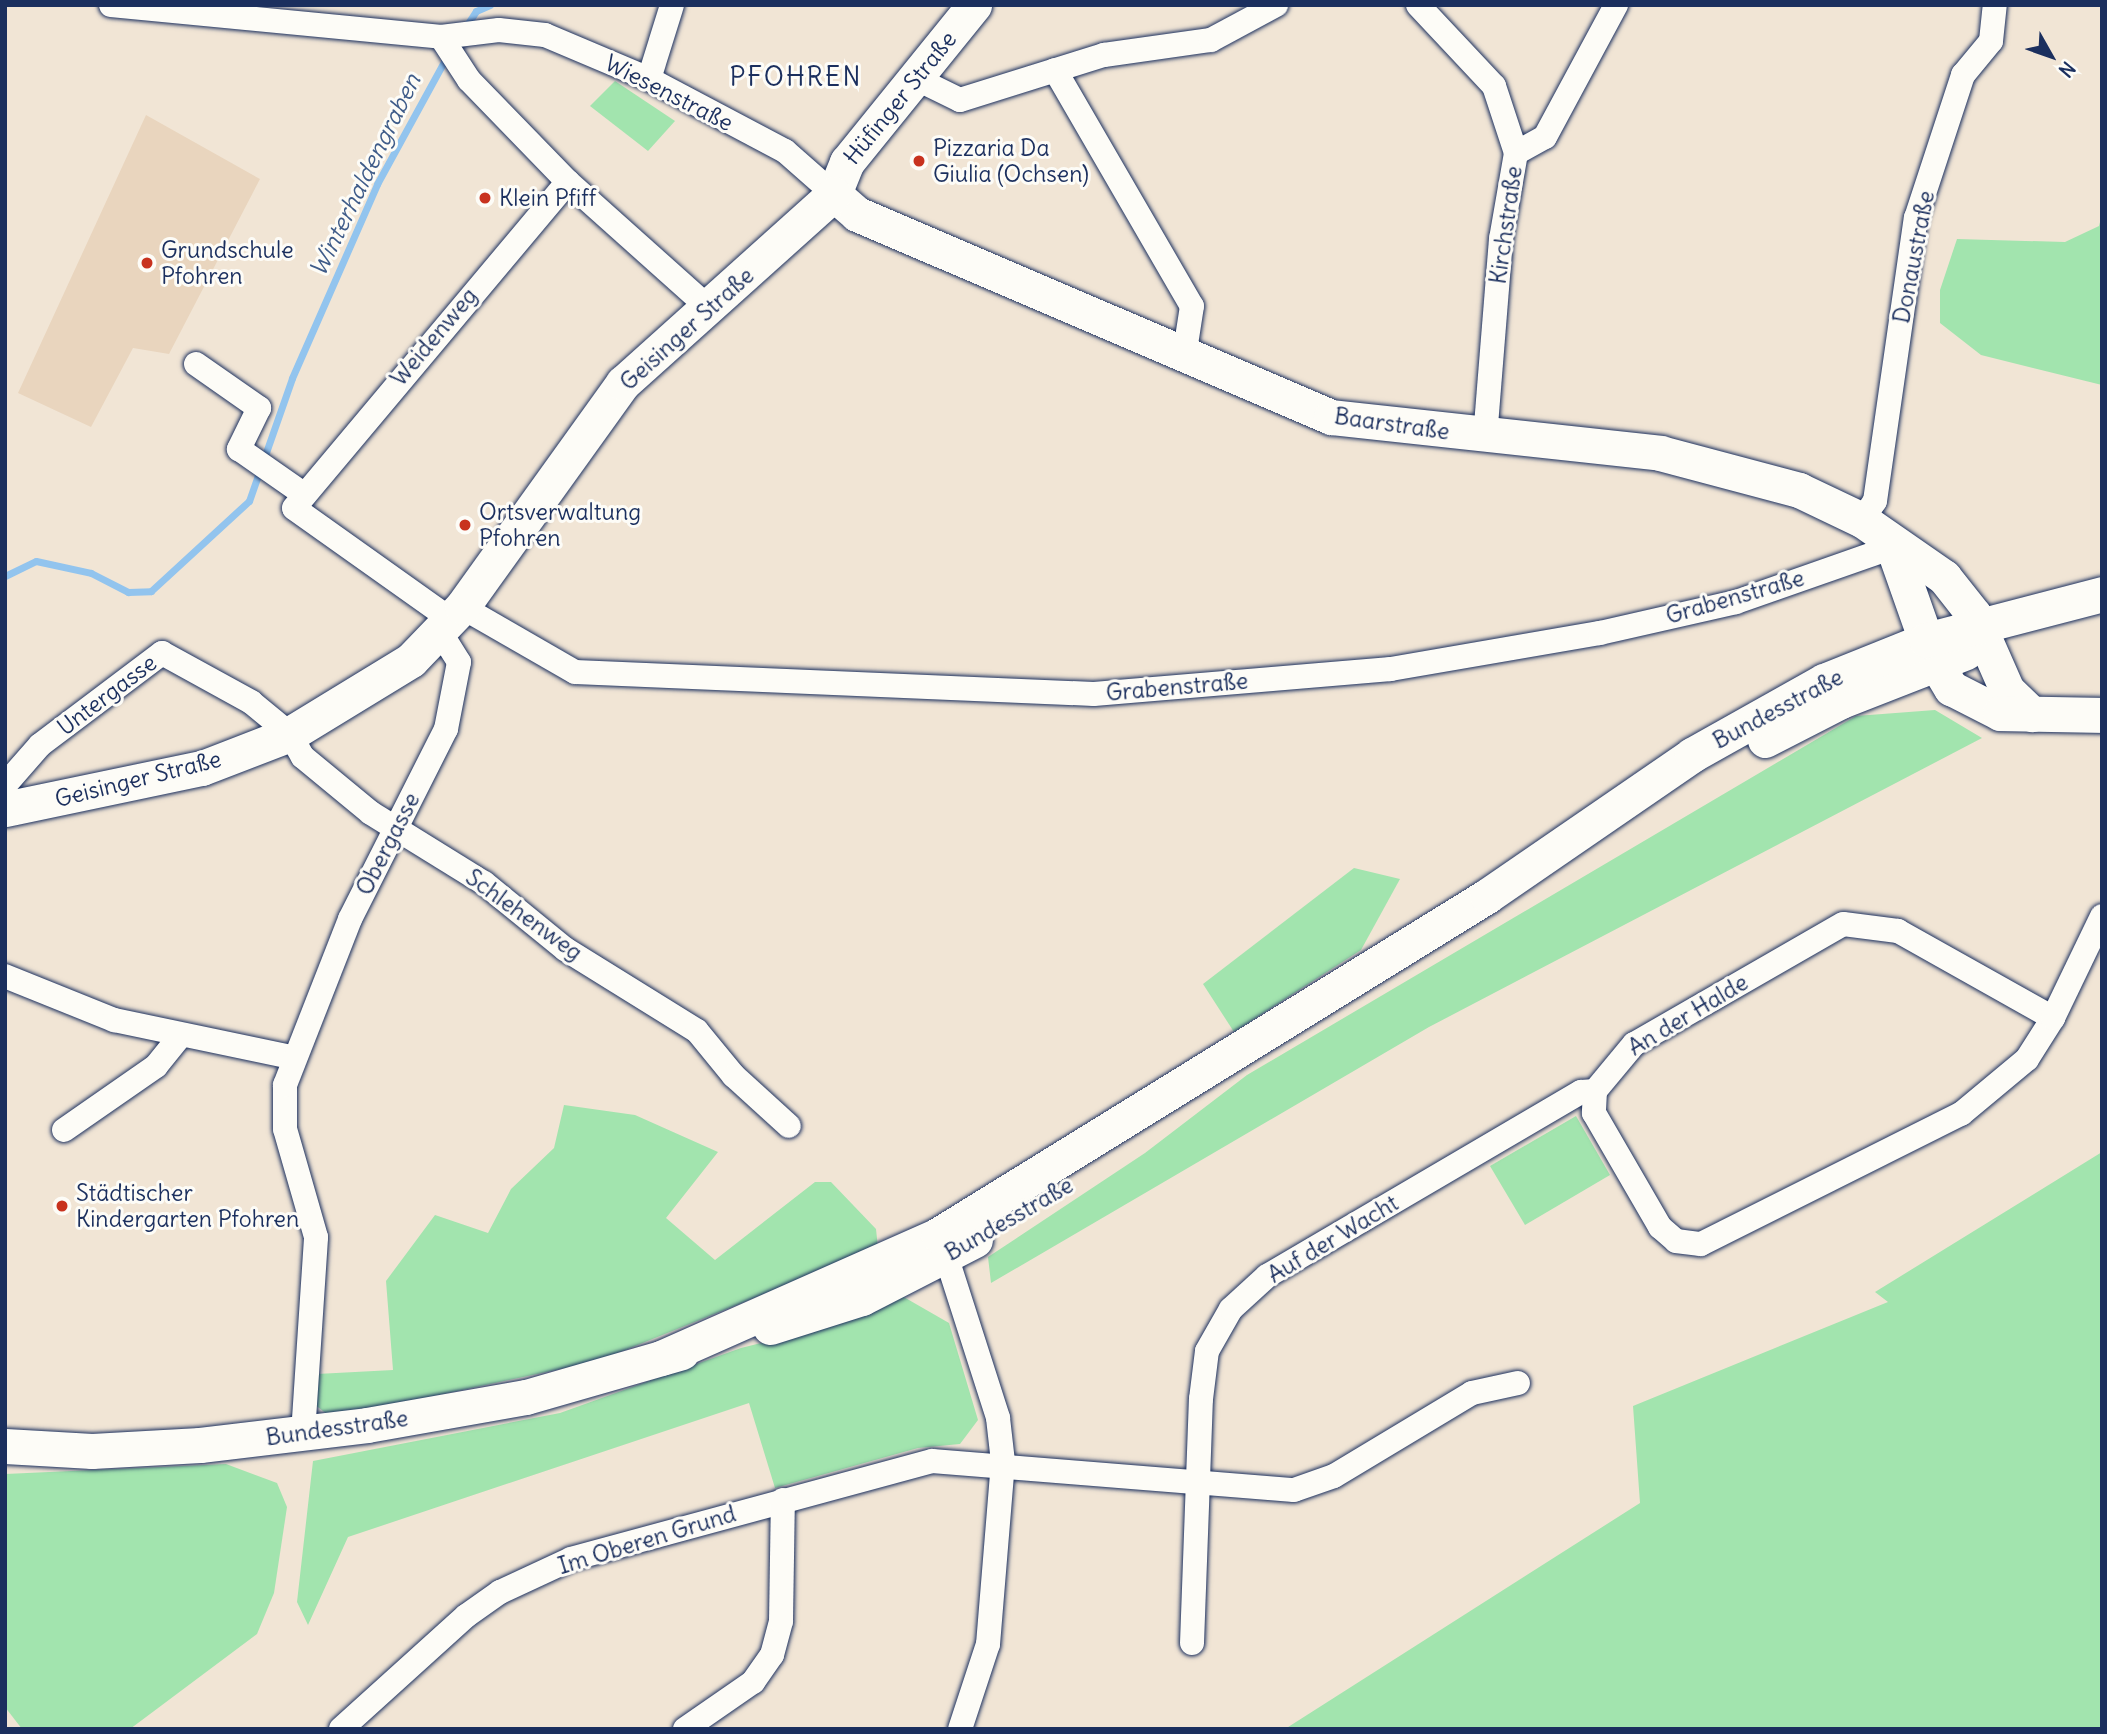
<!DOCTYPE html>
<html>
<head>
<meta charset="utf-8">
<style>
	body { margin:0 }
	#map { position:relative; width:2107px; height:1734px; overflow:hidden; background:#f1e5d5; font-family:Delius,sans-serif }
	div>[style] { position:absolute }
	.built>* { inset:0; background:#e9d5be }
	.green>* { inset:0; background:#a2e4ae }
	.stream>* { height:7px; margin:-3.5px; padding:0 3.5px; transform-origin:3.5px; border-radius:3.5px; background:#92c4ee }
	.roads { filter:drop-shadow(0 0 2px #1b2f5e) drop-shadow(0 0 2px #1b2f5e) }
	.street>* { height:24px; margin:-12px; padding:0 12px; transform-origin:12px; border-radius:12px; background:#fdfcf7 }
	.secondary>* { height:35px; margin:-17.5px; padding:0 17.5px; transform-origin:17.5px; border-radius:17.5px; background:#fdfcf7 }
	.dots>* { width:19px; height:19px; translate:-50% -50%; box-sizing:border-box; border:4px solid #fdfcf7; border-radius:50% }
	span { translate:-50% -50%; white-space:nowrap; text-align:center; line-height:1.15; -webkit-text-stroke:6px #fdfcf7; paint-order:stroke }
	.street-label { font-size:23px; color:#1b2f5e }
	.poi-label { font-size:23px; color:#1b2f5e }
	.left { translate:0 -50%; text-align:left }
	.water-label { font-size:24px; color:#3f5c89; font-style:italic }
	.quarter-label { font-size:26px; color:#1b2f5e; letter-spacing:2px }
	.frame { position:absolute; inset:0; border:7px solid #1b2f5e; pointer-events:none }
	.north { position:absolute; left:2016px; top:21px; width:70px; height:70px; -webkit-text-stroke:5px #fdfcf7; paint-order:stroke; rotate:130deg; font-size:19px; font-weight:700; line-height:28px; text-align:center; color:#1b2f5e }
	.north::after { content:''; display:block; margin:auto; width:24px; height:32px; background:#1b2f5e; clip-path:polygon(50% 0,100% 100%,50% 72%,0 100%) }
</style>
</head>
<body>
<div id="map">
	<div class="built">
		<div style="clip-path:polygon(146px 115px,260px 179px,169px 354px,133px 348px,91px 427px,18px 393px)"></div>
	</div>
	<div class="green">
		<div style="clip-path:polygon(615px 81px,675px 121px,648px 151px,590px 106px)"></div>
		<div style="clip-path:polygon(2102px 214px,2102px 385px,1981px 355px,1940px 323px,1940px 290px,1957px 239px,2065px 242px,2099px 226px)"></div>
		<div style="clip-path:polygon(1935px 710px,1982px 738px,1429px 1027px,991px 1283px,988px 1257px,1145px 1153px,1247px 1075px,1856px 716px)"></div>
		<div style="clip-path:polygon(1354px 868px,1400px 879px,1361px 950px,1234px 1032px,1203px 984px)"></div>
		<div style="clip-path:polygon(564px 1105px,635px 1115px,718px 1152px,666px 1218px,715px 1260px,815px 1182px,831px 1182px,876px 1229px,878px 1248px,598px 1361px,332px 1418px,314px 1404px,317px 1374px,393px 1370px,386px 1281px,435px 1215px,488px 1233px,511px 1189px,554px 1148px)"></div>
		<div style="clip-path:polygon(1576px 1116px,1610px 1175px,1525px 1225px,1490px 1166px)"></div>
		<div style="clip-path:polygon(2102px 1152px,2102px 1729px,1285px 1729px,1640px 1503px,1633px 1406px,1888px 1302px,1875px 1292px)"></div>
		<div style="clip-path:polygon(902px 1296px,949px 1323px,978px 1420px,960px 1444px,918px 1448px,775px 1488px,749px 1403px,348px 1537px,308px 1625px,297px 1602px,313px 1461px,560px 1413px,741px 1348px,835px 1324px)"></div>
		<div style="clip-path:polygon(226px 1464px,277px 1483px,287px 1507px,274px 1593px,257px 1634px,130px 1729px,22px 1729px,5px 1707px,5px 1474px)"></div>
	</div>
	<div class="stream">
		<div style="left:465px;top:28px;width:20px;rotate:-57deg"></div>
		<div style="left:476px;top:11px;width:15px;rotate:-23deg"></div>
		<div style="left:5px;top:576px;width:34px;rotate:-26deg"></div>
		<div style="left:36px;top:561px;width:56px;rotate:12.3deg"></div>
		<div style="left:91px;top:573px;width:42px;rotate:27.2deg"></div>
		<div style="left:128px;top:592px;width:23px;rotate:-2deg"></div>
		<div style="left:151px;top:591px;width:133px;rotate:-42.6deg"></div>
		<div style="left:249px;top:501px;width:130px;rotate:-70.7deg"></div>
		<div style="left:292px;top:378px;width:212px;rotate:-66.3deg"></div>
		<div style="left:377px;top:184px;width:146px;rotate:-61.3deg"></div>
	</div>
	<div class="roads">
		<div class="street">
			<div style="left:111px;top:5px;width:332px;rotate:5.5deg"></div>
			<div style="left:441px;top:37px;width:58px;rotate:-6.9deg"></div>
			<div style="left:499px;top:30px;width:46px;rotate:6.2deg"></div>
			<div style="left:545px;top:35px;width:113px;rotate:22.9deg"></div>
			<div style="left:649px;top:79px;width:154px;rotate:27.9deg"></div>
			<div style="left:785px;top:151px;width:65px;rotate:41.3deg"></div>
			<div style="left:1418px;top:5px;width:111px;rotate:46.8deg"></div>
			<div style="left:1494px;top:86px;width:71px;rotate:71.8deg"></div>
			<div style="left:1516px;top:153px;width:87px;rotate:99.9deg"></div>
			<div style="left:1501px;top:239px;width:198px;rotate:94.6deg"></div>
			<div style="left:441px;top:37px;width:51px;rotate:56.9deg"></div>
			<div style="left:469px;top:80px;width:142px;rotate:45.9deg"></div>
			<div style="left:568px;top:182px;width:189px;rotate:41.8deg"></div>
			<div style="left:1055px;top:70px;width:273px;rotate:59.9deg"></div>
			<div style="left:1192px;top:306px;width:52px;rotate:98.9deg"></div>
			<div style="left:915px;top:78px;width:50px;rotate:26.1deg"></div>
			<div style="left:960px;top:100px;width:151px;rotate:-17.4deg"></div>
			<div style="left:1104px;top:55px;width:108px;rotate:-8deg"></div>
			<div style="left:1211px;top:40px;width:74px;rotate:-28.3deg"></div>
			<div style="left:649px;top:79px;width:77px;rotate:-72.7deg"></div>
			<div style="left:1516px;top:153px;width:33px;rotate:-29deg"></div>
			<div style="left:1545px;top:137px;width:150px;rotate:-61.7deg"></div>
			<div style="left:196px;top:364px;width:77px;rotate:34.9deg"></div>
			<div style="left:259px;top:408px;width:46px;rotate:116deg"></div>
			<div style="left:239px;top:449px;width:80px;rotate:34.9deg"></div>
			<div style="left:1862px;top:520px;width:23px;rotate:-56deg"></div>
			<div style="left:1875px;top:501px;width:286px;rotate:-81.8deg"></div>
			<div style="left:1916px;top:218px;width:151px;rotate:-71.8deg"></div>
			<div style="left:1963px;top:75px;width:44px;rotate:-50.5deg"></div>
			<div style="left:1991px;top:41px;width:36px;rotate:-84deg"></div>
			<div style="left:462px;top:607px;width:130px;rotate:29.9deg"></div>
			<div style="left:575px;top:672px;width:519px;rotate:2.43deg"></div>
			<div style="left:1094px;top:694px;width:298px;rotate:-4.8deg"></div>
			<div style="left:1391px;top:669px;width:212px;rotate:-9.8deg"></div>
			<div style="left:1600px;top:633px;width:139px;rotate:-12.8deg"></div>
			<div style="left:1736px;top:602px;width:166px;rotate:-19.3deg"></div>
			<div style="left:450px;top:619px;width:191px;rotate:-144.6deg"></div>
			<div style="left:294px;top:508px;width:426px;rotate:-50deg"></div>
			<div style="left:5px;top:785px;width:53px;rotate:-48.8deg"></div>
			<div style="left:40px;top:745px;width:153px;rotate:-37deg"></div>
			<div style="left:162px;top:653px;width:102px;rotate:28.8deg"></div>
			<div style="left:251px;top:702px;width:50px;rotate:39.4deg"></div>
			<div style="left:290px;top:734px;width:26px;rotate:61deg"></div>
			<div style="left:303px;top:757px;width:88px;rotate:39.5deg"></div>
			<div style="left:371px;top:813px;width:133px;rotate:31.8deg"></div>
			<div style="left:484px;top:883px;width:104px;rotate:39.2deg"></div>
			<div style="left:565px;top:949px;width:155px;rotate:31.8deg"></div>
			<div style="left:697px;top:1031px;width:58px;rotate:50.6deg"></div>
			<div style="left:734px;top:1076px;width:74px;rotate:42.3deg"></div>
			<div style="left:5px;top:976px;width:118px;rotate:22deg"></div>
			<div style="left:114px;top:1020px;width:181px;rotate:11.8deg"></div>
			<div style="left:2053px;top:1018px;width:178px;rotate:-150.7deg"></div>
			<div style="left:1898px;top:931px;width:55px;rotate:-172.7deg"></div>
			<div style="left:1843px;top:924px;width:241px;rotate:150.1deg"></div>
			<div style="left:1634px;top:1044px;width:61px;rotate:129.7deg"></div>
			<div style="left:1595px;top:1091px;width:22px;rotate:93deg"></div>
			<div style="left:1594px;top:1113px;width:132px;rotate:59.9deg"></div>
			<div style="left:1660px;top:1227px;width:21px;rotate:41deg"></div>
			<div style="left:1676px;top:1241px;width:25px;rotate:7deg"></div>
			<div style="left:1701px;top:1244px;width:291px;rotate:-26.6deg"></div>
			<div style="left:1961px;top:1114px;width:86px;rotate:-39.8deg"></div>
			<div style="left:2027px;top:1059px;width:49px;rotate:-57.6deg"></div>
			<div style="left:2053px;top:1018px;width:113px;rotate:-64.3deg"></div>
			<div style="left:64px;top:1130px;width:112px;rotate:-34.8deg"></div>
			<div style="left:156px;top:1066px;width:36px;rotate:-51deg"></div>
			<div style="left:941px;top:1240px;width:187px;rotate:72.2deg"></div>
			<div style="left:998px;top:1418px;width:44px;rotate:83.5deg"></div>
			<div style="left:1003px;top:1462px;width:183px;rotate:94.7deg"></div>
			<div style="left:988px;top:1644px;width:89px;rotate:108.2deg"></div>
			<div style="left:303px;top:1434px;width:197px;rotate:-86.2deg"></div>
			<div style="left:316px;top:1237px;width:112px;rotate:-106deg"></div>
			<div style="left:285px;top:1129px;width:44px;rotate:-90deg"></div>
			<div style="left:285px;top:1085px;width:178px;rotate:-68.6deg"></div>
			<div style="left:350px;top:919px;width:213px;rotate:-63.2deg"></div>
			<div style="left:446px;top:729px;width:68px;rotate:-79deg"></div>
			<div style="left:459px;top:662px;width:38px;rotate:-122deg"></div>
			<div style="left:1192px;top:1643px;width:244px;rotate:-87.9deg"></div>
			<div style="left:1201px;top:1399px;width:48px;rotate:-82.9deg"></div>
			<div style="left:1207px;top:1351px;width:48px;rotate:-60.3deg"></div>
			<div style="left:1231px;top:1309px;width:49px;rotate:-42.5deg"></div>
			<div style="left:1267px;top:1276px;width:364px;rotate:-30.4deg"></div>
			<div style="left:1581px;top:1092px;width:14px;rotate:-4deg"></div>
			<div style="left:341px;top:1729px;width:169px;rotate:-42.1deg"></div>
			<div style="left:466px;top:1616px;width:42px;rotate:-35.2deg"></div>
			<div style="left:500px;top:1592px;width:78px;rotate:-24.9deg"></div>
			<div style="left:571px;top:1559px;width:374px;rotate:-15.2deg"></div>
			<div style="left:932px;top:1461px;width:363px;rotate:4.6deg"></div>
			<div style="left:1294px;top:1490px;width:42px;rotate:-19.3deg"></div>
			<div style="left:1334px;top:1476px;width:161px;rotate:-31deg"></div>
			<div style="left:1472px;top:1393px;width:47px;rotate:-12.3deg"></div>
			<div style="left:685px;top:1729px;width:83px;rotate:-34.7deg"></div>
			<div style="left:753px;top:1682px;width:33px;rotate:-55deg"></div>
			<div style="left:772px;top:1655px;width:35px;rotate:-75deg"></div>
			<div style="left:781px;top:1621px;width:121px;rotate:-89.1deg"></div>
		</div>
		<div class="secondary">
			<div style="left:834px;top:194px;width:30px;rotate:41deg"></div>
			<div style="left:857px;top:214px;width:516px;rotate:23.18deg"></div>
			<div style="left:1331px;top:417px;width:331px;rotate:6.2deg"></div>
			<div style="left:1660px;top:453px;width:144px;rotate:14.9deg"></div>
			<div style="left:1799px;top:490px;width:70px;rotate:25.5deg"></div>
			<div style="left:1862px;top:520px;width:100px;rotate:34.8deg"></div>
			<div style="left:1944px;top:577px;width:48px;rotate:51.7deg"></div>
			<div style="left:1974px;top:615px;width:82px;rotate:66.3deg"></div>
			<div style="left:2007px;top:690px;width:35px;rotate:44deg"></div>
			<div style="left:834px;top:194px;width:35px;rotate:-68deg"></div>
			<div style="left:847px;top:162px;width:202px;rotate:-51deg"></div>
			<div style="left:1893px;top:547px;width:114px;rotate:70.6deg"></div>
			<div style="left:1931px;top:655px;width:39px;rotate:59deg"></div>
			<div style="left:1951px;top:688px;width:55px;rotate:27deg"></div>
			<div style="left:2000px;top:713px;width:102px;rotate:1.1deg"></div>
			<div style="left:1765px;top:740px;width:85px;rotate:-27.2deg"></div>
			<div style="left:1841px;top:701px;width:134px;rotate:-21.4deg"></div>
			<div style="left:5px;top:809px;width:201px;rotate:-11.8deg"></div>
			<div style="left:202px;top:768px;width:94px;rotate:-21.1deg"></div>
			<div style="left:290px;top:734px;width:142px;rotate:-31.4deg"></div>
			<div style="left:411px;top:660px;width:74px;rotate:-46.1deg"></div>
			<div style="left:462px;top:607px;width:276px;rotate:-54.3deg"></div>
			<div style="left:623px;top:383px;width:283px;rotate:-41.9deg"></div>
			<div style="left:770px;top:1327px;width:96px;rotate:-17.5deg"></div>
			<div style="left:862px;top:1298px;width:127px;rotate:-27.2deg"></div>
			<div style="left:661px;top:1358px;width:303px;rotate:-23.9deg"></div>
			<div style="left:938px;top:1235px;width:645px;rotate:-31.69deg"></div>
			<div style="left:1487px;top:896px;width:249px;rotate:-34.5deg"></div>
			<div style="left:1692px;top:755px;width:151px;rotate:-29.3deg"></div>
			<div style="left:1824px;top:681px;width:110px;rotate:-21.9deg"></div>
			<div style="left:1926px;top:640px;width:182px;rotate:-14.6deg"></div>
			<div style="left:5px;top:1446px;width:87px;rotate:3.3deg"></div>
			<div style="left:92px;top:1451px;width:108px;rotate:-3.2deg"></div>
			<div style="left:200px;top:1445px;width:168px;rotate:-6.8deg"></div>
			<div style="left:367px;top:1425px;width:161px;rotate:-10deg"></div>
			<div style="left:526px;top:1397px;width:162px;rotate:-16.1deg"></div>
		</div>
	</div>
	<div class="dots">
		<div style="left:919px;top:161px;background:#c8321e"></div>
		<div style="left:485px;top:198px;background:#c8321e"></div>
		<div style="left:147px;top:263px;background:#c8321e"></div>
		<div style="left:465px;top:525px;background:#c8321e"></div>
		<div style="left:62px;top:1206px;background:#c8321e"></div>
	</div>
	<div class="street-label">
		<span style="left:669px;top:93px;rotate:27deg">Wiesenstraße</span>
		<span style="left:900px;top:98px;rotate:-51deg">Hüfinger Straße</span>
		<span style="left:1506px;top:225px;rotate:-82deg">Kirchstraße</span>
		<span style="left:1914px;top:257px;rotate:-79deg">Donaustraße</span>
		<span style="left:687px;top:329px;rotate:-42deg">Geisinger Straße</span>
		<span style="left:434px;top:337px;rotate:-50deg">Weidenweg</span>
		<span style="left:1392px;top:424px;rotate:8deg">Baarstraße</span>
		<span style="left:1735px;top:597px;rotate:-16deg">Grabenstraße</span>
		<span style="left:1177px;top:687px;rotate:-5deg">Grabenstraße</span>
		<span style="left:107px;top:695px;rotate:-37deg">Untergasse</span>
		<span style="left:1778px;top:709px;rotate:-28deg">Bundesstraße</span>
		<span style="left:138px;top:779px;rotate:-14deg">Geisinger Straße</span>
		<span style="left:388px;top:844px;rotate:-63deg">Obergasse</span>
		<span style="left:524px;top:915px;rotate:36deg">Schlehenweg</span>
		<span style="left:1688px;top:1015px;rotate:-31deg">An der Halde</span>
		<span style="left:1009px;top:1219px;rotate:-30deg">Bundesstraße</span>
		<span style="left:1333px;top:1239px;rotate:-31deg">Auf der Wacht</span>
		<span style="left:337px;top:1428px;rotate:-8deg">Bundesstraße</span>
		<span style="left:647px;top:1540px;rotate:-17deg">Im Oberen Grund</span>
	</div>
	<div class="poi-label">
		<span class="left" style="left:933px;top:161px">Pizzaria Da<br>Giulia (Ochsen)</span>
		<span class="left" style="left:499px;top:198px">Klein Pfiff</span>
		<span class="left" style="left:161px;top:263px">Grundschule<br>Pfohren</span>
		<span class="left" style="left:479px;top:525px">Ortsverwaltung<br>Pfohren</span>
		<span class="left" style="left:76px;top:1206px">Städtischer<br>Kindergarten Pfohren</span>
	</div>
	<div class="water-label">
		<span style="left:365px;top:175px;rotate:-64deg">Winterhaldengraben</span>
	</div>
	<div class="quarter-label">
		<span style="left:796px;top:77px">PFOHREN</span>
	</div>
	<div class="frame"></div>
	<div class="north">N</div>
</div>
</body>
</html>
